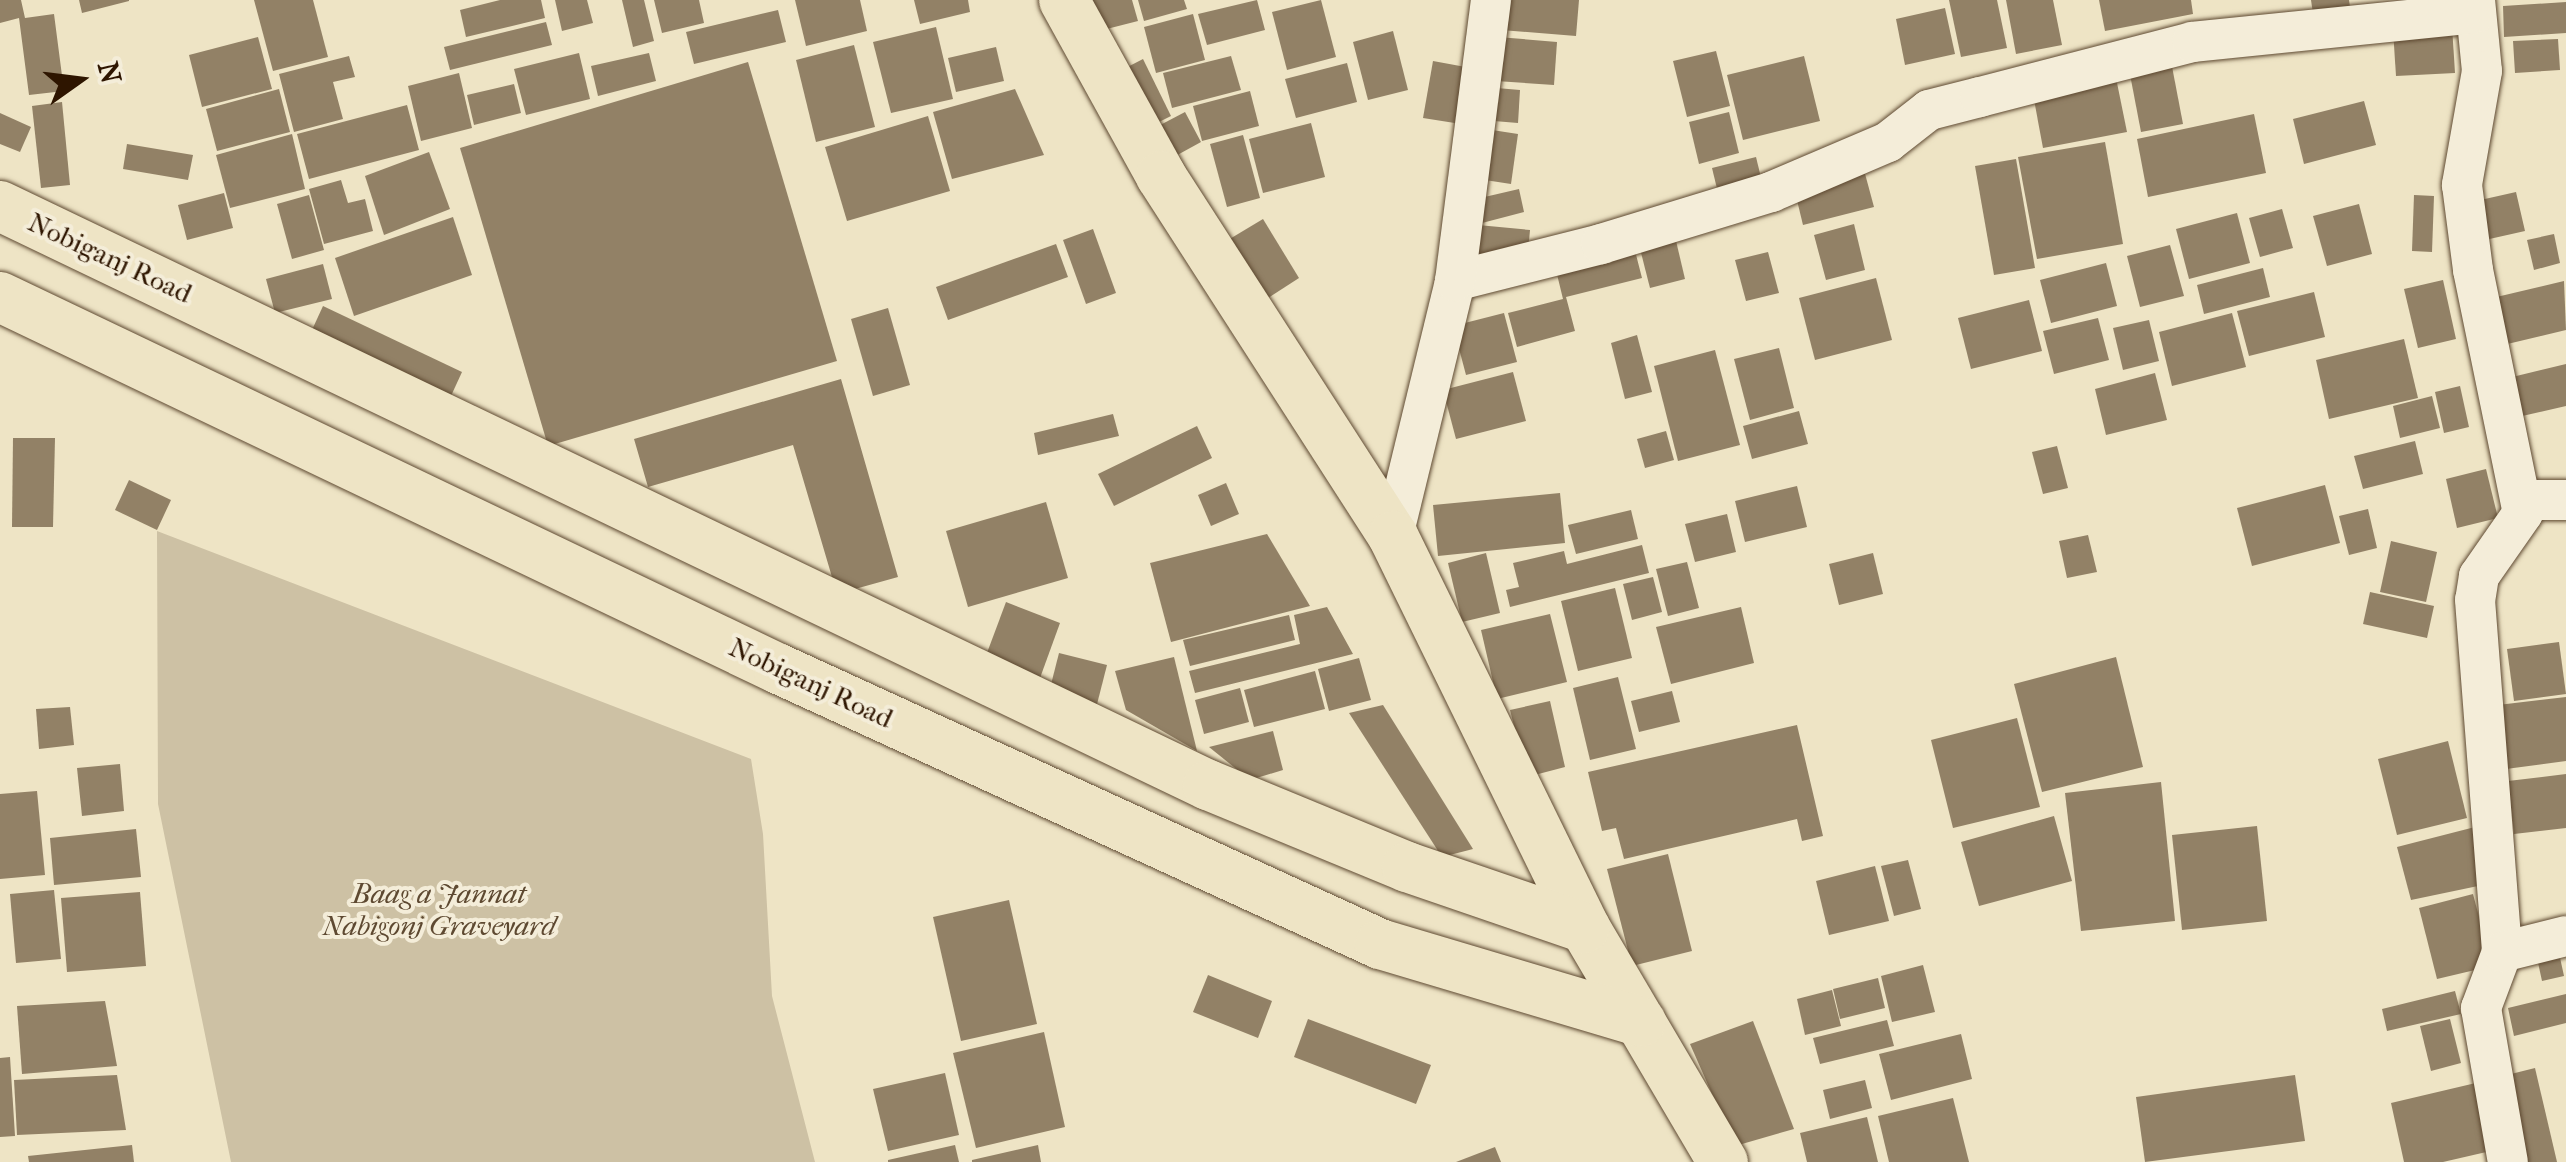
<!DOCTYPE html>
<html>
<head>
<meta charset="utf-8">
<style>
	body { margin:0 }
	#map { position:relative; width:2566px; height:1162px; overflow:hidden; background:#eee4c5; font-family:"IM FELL French Canon",serif }
	div>[style] { position:absolute }
	.green>* { inset:0; background:#cdc1a4 }
	.building>* { inset:0; background:#928166 }
	.roads { filter:drop-shadow(0 0 2px #5e4931) drop-shadow(0 0 2px #5e4931) }
	.minor>* { height:40px; margin:-20px; padding:0 20px; transform-origin:20px; border-radius:20px; background:#f4edd9 }
	.major>* { height:50px; margin:-25px; padding:0 25px; transform-origin:25px; border-radius:25px; background:#eee4c5 }
	span { translate:-50% -50%; white-space:nowrap; text-align:center; line-height:1.15; -webkit-text-stroke:8px #f4edd9; paint-order:stroke }
	.street-label { font-size:28px; color:#2e1500 }
	.park-label { font-size:28px; color:#5e4931; font-style:italic }
	.north { position:absolute; left:30px; top:30px; width:100px; height:100px; -webkit-text-stroke:8px #f4edd9; paint-order:stroke; rotate:76deg; font-size:28px; font-weight:700; line-height:40px; text-align:center; color:#2e1500 }
	.north::after { content:''; display:block; margin:auto; width:35px; height:45px; background:#2e1500; clip-path:polygon(50% 0,100% 100%,50% 72%,0 100%) }
</style>
</head>
<body>
<div id="map">
	<div class="green">
		<div style="clip-path:polygon(157px 531px,751px 759px,763px 834px,772px 996px,815px 1162px,231px 1162px,158px 804px)"></div>
	</div>
	<div class="building">
		<div style="clip-path:polygon(0 0,21px 0,25px 18px,54px 14px,64px 91px,29px 95px,19px 18px,0 23px)"></div>
		<div style="clip-path:polygon(79px 0,129px 0,129px 1px,82px 13px)"></div>
		<div style="clip-path:polygon(254px 0,313px 0,328px 57px,273px 71px)"></div>
		<div style="clip-path:polygon(500px 0,541px 0,545px 18px,466px 37px,460px 10px)"></div>
		<div style="clip-path:polygon(555px 0,587px 0,593px 23px,562px 31px)"></div>
		<div style="clip-path:polygon(622px 0,644px 0,654px 41px,633px 47px)"></div>
		<div style="clip-path:polygon(654px 0,699px 0,704px 23px,662px 33px)"></div>
		<div style="clip-path:polygon(795px 0,860px 0,867px 31px,806px 46px)"></div>
		<div style="clip-path:polygon(914px 0,968px 0,970px 12px,920px 24px)"></div>
		<div style="clip-path:polygon(1083px 0,1132px 0,1138px 21px,1091px 33px)"></div>
		<div style="clip-path:polygon(1138px 0,1184px 0,1187px 9px,1144px 21px)"></div>
		<div style="clip-path:polygon(1257px 0,1265px 30px,1207px 45px,1198px 14px)"></div>
		<div style="clip-path:polygon(1321px 0,1336px 57px,1287px 70px,1272px 12px)"></div>
		<div style="clip-path:polygon(1503px 0,1579px 0,1576px 36px,1501px 30px)"></div>
		<div style="clip-path:polygon(1949px 0,1997px 0,2007px 48px,1961px 57px)"></div>
		<div style="clip-path:polygon(2006px 0,2053px 0,2062px 45px,2016px 54px)"></div>
		<div style="clip-path:polygon(2099px 0,2191px 0,2193px 14px,2105px 31px)"></div>
		<div style="clip-path:polygon(2311px 0,2349px 0,2352px 22px,2315px 27px)"></div>
		<div style="clip-path:polygon(2566px 2px,2566px 33px,2504px 37px,2503px 6px)"></div>
		<div style="clip-path:polygon(1945px 8px,1955px 54px,1905px 65px,1896px 19px)"></div>
		<div style="clip-path:polygon(778px 10px,786px 42px,694px 64px,686px 32px)"></div>
		<div style="clip-path:polygon(1193px 14px,1205px 60px,1156px 73px,1144px 27px)"></div>
		<div style="clip-path:polygon(546px 22px,552px 45px,450px 70px,444px 47px)"></div>
		<div style="clip-path:polygon(2452px 26px,2455px 73px,2396px 76px,2393px 30px)"></div>
		<div style="clip-path:polygon(936px 27px,953px 99px,891px 113px,873px 42px)"></div>
		<div style="clip-path:polygon(1393px 31px,1408px 90px,1368px 100px,1353px 42px)"></div>
		<div style="clip-path:polygon(258px 37px,272px 89px,202px 107px,189px 55px)"></div>
		<div style="clip-path:polygon(1498px 37px,1557px 42px,1554px 85px,1496px 81px)"></div>
		<div style="clip-path:polygon(2558px 39px,2560px 70px,2515px 73px,2513px 41px)"></div>
		<div style="clip-path:polygon(854px 45px,875px 127px,816px 142px,796px 60px)"></div>
		<div style="clip-path:polygon(996px 47px,1004px 81px,956px 92px,948px 58px)"></div>
		<div style="clip-path:polygon(1716px 51px,1730px 106px,1687px 117px,1673px 61px)"></div>
		<div style="clip-path:polygon(579px 53px,590px 99px,526px 115px,514px 69px)"></div>
		<div style="clip-path:polygon(649px 53px,656px 81px,598px 96px,591px 66px)"></div>
		<div style="clip-path:polygon(349px 56px,355px 77px,333px 82px,343px 119px,294px 132px,279px 74px)"></div>
		<div style="clip-path:polygon(1231px 56px,1241px 90px,1172px 108px,1163px 73px)"></div>
		<div style="clip-path:polygon(1804px 56px,1820px 121px,1743px 140px,1727px 75px)"></div>
		<div style="clip-path:polygon(2170px 56px,2183px 124px,2141px 132px,2128px 64px)"></div>
		<div style="clip-path:polygon(1143px 59px,1171px 116px,1143px 130px,1114px 74px)"></div>
		<div style="clip-path:polygon(1433px 61px,1471px 68px,1461px 124px,1423px 118px)"></div>
		<div style="clip-path:polygon(748px 62px,837px 361px,548px 446px,460px 148px)"></div>
		<div style="clip-path:polygon(1347px 63px,1357px 102px,1296px 118px,1285px 79px)"></div>
		<div style="clip-path:polygon(459px 73px,472px 128px,421px 141px,408px 86px)"></div>
		<div style="clip-path:polygon(2115px 73px,2127px 132px,2043px 148px,2032px 89px)"></div>
		<div style="clip-path:polygon(514px 84px,521px 113px,474px 125px,467px 95px)"></div>
		<div style="clip-path:polygon(1485px 87px,1520px 90px,1518px 123px,1482px 120px)"></div>
		<div style="clip-path:polygon(279px 89px,290px 132px,217px 151px,206px 109px)"></div>
		<div style="clip-path:polygon(1015px 89px,1044px 155px,952px 179px,933px 112px)"></div>
		<div style="clip-path:polygon(1250px 91px,1259px 126px,1202px 141px,1193px 106px)"></div>
		<div style="clip-path:polygon(2364px 101px,2376px 145px,2304px 164px,2293px 119px)"></div>
		<div style="clip-path:polygon(62px 102px,70px 185px,41px 188px,32px 106px)"></div>
		<div style="clip-path:polygon(407px 105px,419px 150px,309px 179px,297px 134px)"></div>
		<div style="clip-path:polygon(1185px 112px,1201px 142px,1161px 164px,1145px 133px)"></div>
		<div style="clip-path:polygon(1729px 112px,1739px 153px,1699px 164px,1689px 122px)"></div>
		<div style="clip-path:polygon(0 113px,31px 127px,20px 152px,0 144px)"></div>
		<div style="clip-path:polygon(2254px 114px,2266px 173px,2148px 197px,2137px 139px)"></div>
		<div style="clip-path:polygon(928px 116px,950px 191px,847px 221px,825px 147px)"></div>
		<div style="clip-path:polygon(1311px 123px,1325px 177px,1263px 193px,1249px 139px)"></div>
		<div style="clip-path:polygon(1479px 128px,1518px 134px,1511px 184px,1472px 178px)"></div>
		<div style="clip-path:polygon(292px 134px,305px 189px,230px 208px,216px 155px)"></div>
		<div style="clip-path:polygon(1243px 135px,1260px 198px,1227px 207px,1210px 144px)"></div>
		<div style="clip-path:polygon(2105px 142px,2123px 244px,2037px 259px,2018px 157px)"></div>
		<div style="clip-path:polygon(127px 144px,193px 155px,188px 180px,123px 169px)"></div>
		<div style="clip-path:polygon(429px 152px,450px 209px,384px 235px,365px 176px)"></div>
		<div style="clip-path:polygon(1756px 157px,1764px 190px,1720px 201px,1712px 168px)"></div>
		<div style="clip-path:polygon(2016px 159px,2035px 268px,1994px 275px,1975px 166px)"></div>
		<div style="clip-path:polygon(1864px 170px,1874px 207px,1803px 225px,1794px 188px)"></div>
		<div style="clip-path:polygon(341px 180px,348px 203px,365px 199px,373px 231px,324px 244px,309px 189px)"></div>
		<div style="clip-path:polygon(1519px 189px,1524px 212px,1482px 223px,1476px 199px)"></div>
		<div style="clip-path:polygon(2516px 192px,2525px 231px,2485px 240px,2476px 201px)"></div>
		<div style="clip-path:polygon(224px 193px,233px 228px,187px 240px,178px 205px)"></div>
		<div style="clip-path:polygon(309px 195px,324px 250px,292px 259px,277px 204px)"></div>
		<div style="clip-path:polygon(2414px 195px,2434px 196px,2432px 252px,2412px 251px)"></div>
		<div style="clip-path:polygon(2359px 204px,2372px 254px,2327px 266px,2313px 216px)"></div>
		<div style="clip-path:polygon(2282px 209px,2293px 248px,2260px 257px,2249px 218px)"></div>
		<div style="clip-path:polygon(2237px 213px,2250px 263px,2189px 279px,2176px 229px)"></div>
		<div style="clip-path:polygon(453px 217px,472px 275px,354px 316px,335px 258px)"></div>
		<div style="clip-path:polygon(1263px 219px,1299px 278px,1265px 300px,1228px 240px)"></div>
		<div style="clip-path:polygon(1854px 224px,1865px 270px,1826px 280px,1814px 235px)"></div>
		<div style="clip-path:polygon(1478px 225px,1530px 230px,1527px 263px,1475px 258px)"></div>
		<div style="clip-path:polygon(1673px 228px,1685px 279px,1650px 288px,1637px 237px)"></div>
		<div style="clip-path:polygon(1093px 229px,1116px 293px,1086px 304px,1063px 240px)"></div>
		<div style="clip-path:polygon(2554px 234px,2560px 263px,2534px 270px,2527px 240px)"></div>
		<div style="clip-path:polygon(1632px 239px,1642px 278px,1566px 297px,1575px 331px,1517px 347px,1508px 313px,1563px 299px,1553px 258px)"></div>
		<div style="clip-path:polygon(1056px 244px,1068px 277px,948px 320px,936px 287px)"></div>
		<div style="clip-path:polygon(2170px 245px,2184px 296px,2140px 307px,2127px 256px)"></div>
		<div style="clip-path:polygon(1768px 252px,1779px 293px,1746px 301px,1735px 260px)"></div>
		<div style="clip-path:polygon(2106px 263px,2117px 306px,2051px 323px,2040px 280px)"></div>
		<div style="clip-path:polygon(323px 264px,332px 299px,275px 313px,266px 279px)"></div>
		<div style="clip-path:polygon(2263px 268px,2270px 297px,2204px 314px,2197px 285px)"></div>
		<div style="clip-path:polygon(1876px 278px,1892px 340px,1815px 360px,1799px 298px)"></div>
		<div style="clip-path:polygon(2443px 280px,2456px 339px,2418px 348px,2404px 289px)"></div>
		<div style="clip-path:polygon(2564px 281px,2566px 330px,2499px 346px,2488px 299px)"></div>
		<div style="clip-path:polygon(2314px 292px,2325px 337px,2249px 356px,2237px 311px)"></div>
		<div style="clip-path:polygon(2029px 300px,2042px 351px,1971px 369px,1958px 318px)"></div>
		<div style="clip-path:polygon(323px 306px,462px 372px,445px 409px,306px 343px)"></div>
		<div style="clip-path:polygon(888px 308px,910px 385px,873px 396px,851px 319px)"></div>
		<div style="clip-path:polygon(1504px 313px,1517px 362px,1466px 375px,1453px 326px)"></div>
		<div style="clip-path:polygon(2232px 313px,2246px 367px,2172px 386px,2159px 332px)"></div>
		<div style="clip-path:polygon(2098px 318px,2109px 360px,2054px 374px,2043px 331px)"></div>
		<div style="clip-path:polygon(2149px 320px,2159px 361px,2123px 370px,2113px 328px)"></div>
		<div style="clip-path:polygon(1637px 335px,1652px 392px,1625px 399px,1611px 343px)"></div>
		<div style="clip-path:polygon(2404px 339px,2418px 398px,2329px 419px,2316px 360px)"></div>
		<div style="clip-path:polygon(1779px 348px,1794px 408px,1750px 420px,1734px 359px)"></div>
		<div style="clip-path:polygon(1715px 350px,1740px 445px,1678px 461px,1654px 366px)"></div>
		<div style="clip-path:polygon(2566px 364px,2566px 406px,2509px 419px,2500px 380px)"></div>
		<div style="clip-path:polygon(1513px 372px,1526px 421px,1456px 439px,1443px 390px)"></div>
		<div style="clip-path:polygon(2155px 373px,2167px 420px,2106px 435px,2095px 389px)"></div>
		<div style="clip-path:polygon(841px 379px,898px 577px,837px 594px,793px 445px,648px 487px,634px 439px)"></div>
		<div style="clip-path:polygon(2460px 386px,2469px 427px,2444px 433px,2435px 392px)"></div>
		<div style="clip-path:polygon(2432px 396px,2440px 428px,2400px 438px,2393px 406px)"></div>
		<div style="clip-path:polygon(1799px 411px,1808px 444px,1752px 459px,1743px 426px)"></div>
		<div style="clip-path:polygon(1113px 414px,1119px 436px,1038px 455px,1034px 433px)"></div>
		<div style="clip-path:polygon(1197px 426px,1212px 458px,1114px 506px,1098px 474px)"></div>
		<div style="clip-path:polygon(1666px 431px,1674px 460px,1645px 468px,1637px 439px)"></div>
		<div style="clip-path:polygon(13px 438px,55px 438px,53px 527px,12px 527px)"></div>
		<div style="clip-path:polygon(2415px 441px,2423px 474px,2363px 489px,2354px 456px)"></div>
		<div style="clip-path:polygon(2057px 446px,2068px 488px,2043px 494px,2032px 452px)"></div>
		<div style="clip-path:polygon(2486px 469px,2498px 518px,2457px 528px,2446px 479px)"></div>
		<div style="clip-path:polygon(129px 480px,171px 500px,157px 530px,115px 510px)"></div>
		<div style="clip-path:polygon(1226px 483px,1239px 514px,1211px 526px,1198px 495px)"></div>
		<div style="clip-path:polygon(2325px 485px,2340px 543px,2252px 566px,2237px 508px)"></div>
		<div style="clip-path:polygon(1797px 486px,1807px 527px,1745px 542px,1735px 501px)"></div>
		<div style="clip-path:polygon(1560px 493px,1565px 543px,1438px 556px,1433px 505px)"></div>
		<div style="clip-path:polygon(1046px 502px,1068px 578px,968px 607px,946px 531px)"></div>
		<div style="clip-path:polygon(2368px 509px,2377px 548px,2349px 555px,2339px 516px)"></div>
		<div style="clip-path:polygon(1631px 510px,1638px 539px,1576px 554px,1568px 525px)"></div>
		<div style="clip-path:polygon(1727px 514px,1736px 552px,1695px 562px,1685px 524px)"></div>
		<div style="clip-path:polygon(1267px 534px,1310px 606px,1171px 642px,1150px 563px)"></div>
		<div style="clip-path:polygon(2088px 535px,2097px 572px,2067px 578px,2059px 541px)"></div>
		<div style="clip-path:polygon(2391px 541px,2437px 552px,2426px 602px,2380px 592px)"></div>
		<div style="clip-path:polygon(1642px 545px,1649px 573px,1510px 607px,1506px 590px,1519px 587px,1513px 563px,1564px 551px,1567px 564px)"></div>
		<div style="clip-path:polygon(1486px 553px,1500px 613px,1462px 622px,1448px 563px)"></div>
		<div style="clip-path:polygon(1873px 553px,1883px 594px,1839px 605px,1829px 564px)"></div>
		<div style="clip-path:polygon(1687px 562px,1699px 608px,1668px 616px,1656px 569px)"></div>
		<div style="clip-path:polygon(1653px 577px,1662px 612px,1632px 620px,1623px 584px)"></div>
		<div style="clip-path:polygon(1615px 588px,1632px 658px,1578px 671px,1561px 601px)"></div>
		<div style="clip-path:polygon(2370px 592px,2434px 606px,2427px 638px,2363px 624px)"></div>
		<div style="clip-path:polygon(1006px 602px,1060px 623px,1036px 689px,981px 669px)"></div>
		<div style="clip-path:polygon(1327px 607px,1353px 654px,1195px 693px,1189px 671px,1300px 644px,1294px 615px)"></div>
		<div style="clip-path:polygon(1741px 607px,1754px 663px,1671px 684px,1656px 627px)"></div>
		<div style="clip-path:polygon(1550px 614px,1567px 682px,1497px 699px,1481px 630px)"></div>
		<div style="clip-path:polygon(1289px 615px,1295px 640px,1190px 666px,1183px 640px)"></div>
		<div style="clip-path:polygon(2559px 642px,2566px 694px,2514px 701px,2507px 649px)"></div>
		<div style="clip-path:polygon(1059px 653px,1107px 665px,1094px 716px,1046px 704px)"></div>
		<div style="clip-path:polygon(1174px 657px,1197px 751px,1126px 710px,1115px 671px)"></div>
		<div style="clip-path:polygon(2116px 657px,2143px 767px,2042px 792px,2014px 684px)"></div>
		<div style="clip-path:polygon(1359px 658px,1371px 700px,1329px 711px,1318px 669px)"></div>
		<div style="clip-path:polygon(1315px 671px,1325px 709px,1254px 727px,1244px 690px)"></div>
		<div style="clip-path:polygon(1618px 677px,1636px 749px,1590px 760px,1573px 688px)"></div>
		<div style="clip-path:polygon(1240px 688px,1249px 722px,1204px 734px,1195px 700px)"></div>
		<div style="clip-path:polygon(1672px 691px,1680px 722px,1639px 732px,1631px 701px)"></div>
		<div style="clip-path:polygon(2566px 697px,2566px 761px,2506px 769px,2498px 705px)"></div>
		<div style="clip-path:polygon(1550px 701px,1565px 767px,1527px 777px,1510px 710px)"></div>
		<div style="clip-path:polygon(1383px 705px,1473px 849px,1442px 857px,1349px 713px)"></div>
		<div style="clip-path:polygon(70px 707px,74px 745px,39px 749px,36px 709px)"></div>
		<div style="clip-path:polygon(2017px 718px,2040px 807px,1953px 828px,1931px 740px)"></div>
		<div style="clip-path:polygon(1797px 725px,1823px 836px,1802px 841px,1797px 819px,1624px 859px,1616px 828px,1602px 831px,1588px 772px)"></div>
		<div style="clip-path:polygon(1273px 731px,1283px 770px,1250px 780px,1209px 747px)"></div>
		<div style="clip-path:polygon(2448px 741px,2467px 818px,2397px 835px,2378px 759px)"></div>
		<div style="clip-path:polygon(120px 764px,124px 811px,82px 816px,77px 768px)"></div>
		<div style="clip-path:polygon(2566px 774px,2566px 828px,2514px 834px,2508px 781px)"></div>
		<div style="clip-path:polygon(2161px 782px,2175px 921px,2081px 931px,2065px 793px)"></div>
		<div style="clip-path:polygon(37px 791px,45px 875px,0 879px,0 794px)"></div>
		<div style="clip-path:polygon(2054px 816px,2072px 881px,1979px 906px,1961px 842px)"></div>
		<div style="clip-path:polygon(2257px 826px,2267px 921px,2182px 930px,2172px 835px)"></div>
		<div style="clip-path:polygon(2475px 827px,2478px 886px,2411px 900px,2397px 847px)"></div>
		<div style="clip-path:polygon(136px 829px,141px 877px,54px 885px,50px 838px)"></div>
		<div style="clip-path:polygon(1668px 854px,1692px 951px,1632px 966px,1607px 869px)"></div>
		<div style="clip-path:polygon(1908px 860px,1921px 909px,1894px 916px,1881px 866px)"></div>
		<div style="clip-path:polygon(1875px 866px,1889px 921px,1829px 935px,1816px 881px)"></div>
		<div style="clip-path:polygon(54px 890px,61px 959px,16px 963px,10px 894px)"></div>
		<div style="clip-path:polygon(140px 892px,146px 966px,67px 972px,61px 898px)"></div>
		<div style="clip-path:polygon(2473px 894px,2492px 966px,2437px 979px,2419px 908px)"></div>
		<div style="clip-path:polygon(1009px 900px,1037px 1024px,961px 1041px,933px 917px)"></div>
		<div style="clip-path:polygon(2557px 944px,2564px 976px,2542px 981px,2535px 949px)"></div>
		<div style="clip-path:polygon(1923px 965px,1935px 1012px,1892px 1022px,1881px 976px)"></div>
		<div style="clip-path:polygon(1208px 975px,1272px 1001px,1258px 1038px,1193px 1012px)"></div>
		<div style="clip-path:polygon(1878px 978px,1885px 1008px,1840px 1019px,1833px 989px)"></div>
		<div style="clip-path:polygon(1832px 990px,1841px 1026px,1805px 1035px,1797px 999px)"></div>
		<div style="clip-path:polygon(2455px 991px,2461px 1014px,2387px 1031px,2382px 1009px)"></div>
		<div style="clip-path:polygon(2566px 994px,2566px 1023px,2514px 1036px,2508px 1008px)"></div>
		<div style="clip-path:polygon(105px 1001px,117px 1066px,22px 1074px,17px 1006px)"></div>
		<div style="clip-path:polygon(1308px 1019px,1431px 1065px,1416px 1104px,1294px 1057px)"></div>
		<div style="clip-path:polygon(2450px 1019px,2461px 1063px,2431px 1071px,2420px 1026px)"></div>
		<div style="clip-path:polygon(1887px 1020px,1894px 1046px,1820px 1064px,1813px 1038px)"></div>
		<div style="clip-path:polygon(1753px 1021px,1794px 1129px,1735px 1146px,1690px 1044px)"></div>
		<div style="clip-path:polygon(1044px 1032px,1065px 1127px,976px 1148px,953px 1053px)"></div>
		<div style="clip-path:polygon(1961px 1034px,1972px 1079px,1891px 1100px,1879px 1054px)"></div>
		<div style="clip-path:polygon(10px 1057px,15px 1136px,0 1137px,0 1058px)"></div>
		<div style="clip-path:polygon(2535px 1068px,2557px 1162px,2519px 1162px,2499px 1077px)"></div>
		<div style="clip-path:polygon(945px 1073px,959px 1135px,888px 1151px,873px 1089px)"></div>
		<div style="clip-path:polygon(117px 1075px,126px 1130px,17px 1135px,14px 1080px)"></div>
		<div style="clip-path:polygon(2295px 1075px,2305px 1141px,2145px 1162px,2136px 1097px)"></div>
		<div style="clip-path:polygon(1865px 1080px,1872px 1108px,1830px 1119px,1823px 1090px)"></div>
		<div style="clip-path:polygon(2480px 1082px,2495px 1150px,2443px 1162px,2404px 1162px,2391px 1103px)"></div>
		<div style="clip-path:polygon(1953px 1098px,1969px 1162px,1889px 1162px,1878px 1116px)"></div>
		<div style="clip-path:polygon(1867px 1117px,1878px 1162px,1807px 1162px,1800px 1133px)"></div>
		<div style="clip-path:polygon(132px 1145px,134px 1162px,29px 1162px,28px 1156px)"></div>
		<div style="clip-path:polygon(955px 1145px,959px 1162px,888px 1162px,888px 1160px)"></div>
		<div style="clip-path:polygon(1038px 1145px,1041px 1162px,972px 1162px,972px 1160px)"></div>
		<div style="clip-path:polygon(1495px 1147px,1501px 1162px,1456px 1162px)"></div>
	</div>
	<div class="roads">
		<div class="minor">
			<div style="left:2475px;top:0;width:71px;rotate:84.4deg"></div>
			<div style="left:2482px;top:71px;width:116px;rotate:100deg"></div>
			<div style="left:2462px;top:185px;width:86px;rotate:82.6deg"></div>
			<div style="left:2473px;top:270px;width:248px;rotate:78.4deg"></div>
			<div style="left:2523px;top:513px;width:77px;rotate:124.9deg"></div>
			<div style="left:2479px;top:576px;width:24px;rotate:99deg"></div>
			<div style="left:2475px;top:600px;width:353px;rotate:85.6deg"></div>
			<div style="left:2502px;top:952px;width:60px;rotate:110.6deg"></div>
			<div style="left:2481px;top:1008px;width:156px;rotate:80.1deg"></div>
			<div style="left:1455px;top:281px;width:151px;rotate:-14.2deg"></div>
			<div style="left:1601px;top:244px;width:178px;rotate:-17deg"></div>
			<div style="left:1771px;top:192px;width:127px;rotate:-23.1deg"></div>
			<div style="left:1888px;top:142px;width:52px;rotate:-38deg"></div>
			<div style="left:1929px;top:110px;width:53px;rotate:-14.3deg"></div>
			<div style="left:1980px;top:97px;width:219px;rotate:-14.5deg"></div>
			<div style="left:2192px;top:42px;width:285px;rotate:-5.8deg"></div>
			<div style="left:2523px;top:500px;width:43px"></div>
			<div style="left:1393px;top:536px;width:262px;rotate:-76.3deg"></div>
			<div style="left:1455px;top:281px;width:283px;rotate:-82.7deg"></div>
			<div style="left:2502px;top:952px;width:66px;rotate:-14deg"></div>
		</div>
		<div class="major">
			<div style="left:1064px;top:0;width:201px;rotate:61.1deg"></div>
			<div style="left:1161px;top:176px;width:428px;rotate:57.2deg"></div>
			<div style="left:1393px;top:536px;width:436px;rotate:63.9deg"></div>
			<div style="left:1585px;top:928px;width:272px;rotate:59.5deg"></div>
			<div style="left:0;top:206px;width:1340px;rotate:25.61deg"></div>
			<div style="left:1208px;top:785px;width:215px;rotate:22.4deg"></div>
			<div style="left:1407px;top:867px;width:188px;rotate:18.9deg"></div>
			<div style="left:0;top:297px;width:863px;rotate:25.53deg"></div>
			<div style="left:779px;top:669px;width:661px;rotate:24.59deg"></div>
			<div style="left:1380px;top:944px;width:272px;rotate:16.6deg"></div>
		</div>
	</div>
	<div class="street-label">
		<span style="left:110px;top:258px;rotate:25deg">Nobiganj Road</span>
		<span style="left:811px;top:683px;rotate:25deg">Nobiganj Road</span>
	</div>
	<div class="park-label">
		<span style="left:439px;top:910px">Baag a Jannat<br>Nabigonj Graveyard</span>
	</div>
	<div class="north">N</div>
</div>
</body>
</html>
